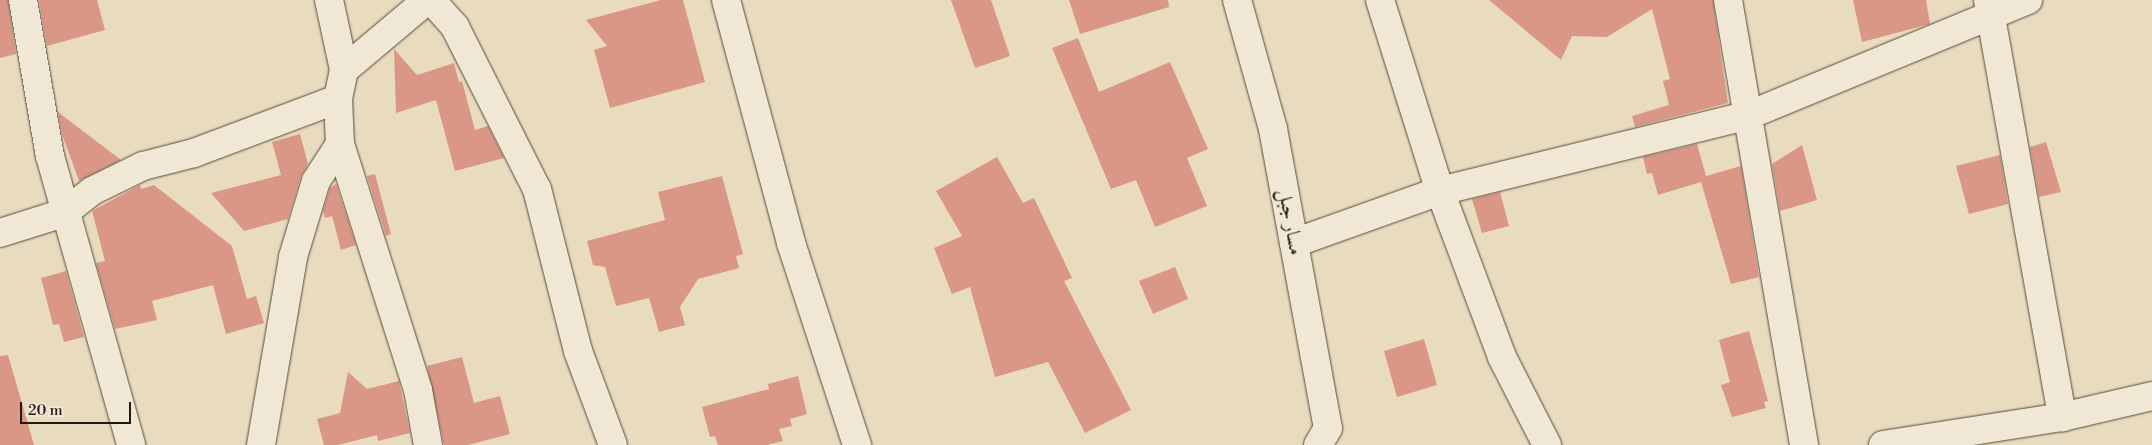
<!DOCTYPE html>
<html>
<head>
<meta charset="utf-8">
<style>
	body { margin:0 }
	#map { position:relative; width:2152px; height:445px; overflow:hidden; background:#e8dbbe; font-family:"Libre Bodoni",Amiri,serif }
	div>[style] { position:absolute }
	.building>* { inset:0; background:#da9786 }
	.roads { filter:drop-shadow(0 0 1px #55493d) drop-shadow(0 0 1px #55493d) }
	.minor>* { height:28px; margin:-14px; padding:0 14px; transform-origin:14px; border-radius:14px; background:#f0e8d5 }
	span { translate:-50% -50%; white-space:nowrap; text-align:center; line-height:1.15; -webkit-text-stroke:4px #f0e8d5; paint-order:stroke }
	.street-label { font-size:20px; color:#241812 }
	.scale { position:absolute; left:20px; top:402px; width:111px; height:22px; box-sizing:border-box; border:2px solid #241812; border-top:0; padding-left:6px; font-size:15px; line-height:18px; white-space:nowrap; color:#241812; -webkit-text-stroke:4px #f0e8d5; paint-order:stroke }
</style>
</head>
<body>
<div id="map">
	<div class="building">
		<div style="clip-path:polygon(0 0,8px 0,16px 54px,0 58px)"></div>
		<div style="clip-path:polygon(39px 0,97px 0,105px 30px,47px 46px)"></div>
		<div style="clip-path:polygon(661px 0,683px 0,705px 82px,610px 108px,594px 50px,607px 46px,586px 20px)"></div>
		<div style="clip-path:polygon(951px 0,991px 0,1010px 56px,975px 68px)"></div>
		<div style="clip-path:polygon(1069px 0,1168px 0,1169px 7px,1080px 34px)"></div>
		<div style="clip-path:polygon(1489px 0,1713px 0,1728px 103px,1635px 127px,1632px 116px,1669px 105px,1663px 81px,1670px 79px,1652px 9px,1607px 37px,1572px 36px,1561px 60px)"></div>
		<div style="clip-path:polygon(1853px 0,1926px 0,1930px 24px,1862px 42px)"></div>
		<div style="clip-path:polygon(1078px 38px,1099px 92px,1170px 62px,1208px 149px,1187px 158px,1207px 206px,1155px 227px,1136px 180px,1111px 189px,1052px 48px)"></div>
		<div style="clip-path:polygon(394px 49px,417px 75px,454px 63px,459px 82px,462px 81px,475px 130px,488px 126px,504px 158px,455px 171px,436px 100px,396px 113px)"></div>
		<div style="clip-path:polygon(58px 112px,121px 160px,79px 181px,63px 137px)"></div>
		<div style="clip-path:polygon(300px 134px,308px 164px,301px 176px,288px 219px,244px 231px,211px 193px,281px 175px,272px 142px)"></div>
		<div style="clip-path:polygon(2046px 142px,2061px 192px,2039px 197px,2030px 147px)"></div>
		<div style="clip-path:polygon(1697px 144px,1706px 176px,1741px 166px,1759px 277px,1731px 284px,1701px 182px,1658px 195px,1652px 173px,1647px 174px,1643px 157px)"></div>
		<div style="clip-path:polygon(1802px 145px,1817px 200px,1780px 211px,1772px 164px)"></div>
		<div style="clip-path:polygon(2000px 155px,2008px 204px,1969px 214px,1956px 166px)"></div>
		<div style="clip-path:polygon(997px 157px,1023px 203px,1034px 198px,1072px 278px,1064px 281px,1131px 410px,1085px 433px,1048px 362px,995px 377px,970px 287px,952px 294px,934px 248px,962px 236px,936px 191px)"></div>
		<div style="clip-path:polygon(375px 174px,391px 234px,386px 236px,367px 176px)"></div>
		<div style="clip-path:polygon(722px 176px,743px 254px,736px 256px,739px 268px,698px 279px,680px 307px,685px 325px,659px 332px,649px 298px,616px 306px,605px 267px,593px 265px,587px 241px,665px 220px,658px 192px)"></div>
		<div style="clip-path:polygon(336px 184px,356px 245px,341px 250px,332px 216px,325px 218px,323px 211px,330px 188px)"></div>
		<div style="clip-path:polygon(140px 185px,141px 189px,154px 185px,232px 246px,247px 299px,256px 296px,264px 323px,226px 334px,213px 285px,152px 301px,157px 320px,115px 329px,96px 263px,105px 261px,92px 211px)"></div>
		<div style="clip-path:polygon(1500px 192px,1509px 226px,1482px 233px,1472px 199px)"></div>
		<div style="clip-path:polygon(1175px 267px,1188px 299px,1153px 314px,1139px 281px)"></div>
		<div style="clip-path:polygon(66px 271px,84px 337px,64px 342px,59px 324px,53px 325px,41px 278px)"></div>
		<div style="clip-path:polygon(1749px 331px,1768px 401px,1764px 402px,1766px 408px,1732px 417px,1721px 385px,1730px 382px,1719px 340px)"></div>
		<div style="clip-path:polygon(1424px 339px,1437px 385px,1397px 397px,1384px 351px)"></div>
		<div style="clip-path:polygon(8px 355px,34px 445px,0 445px,0 356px)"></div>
		<div style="clip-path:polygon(462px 357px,474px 403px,500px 396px,510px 434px,468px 445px,444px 445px,427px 366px)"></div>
		<div style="clip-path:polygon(348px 372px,367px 389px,399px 381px,410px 433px,378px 441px,377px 435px,338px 445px,324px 445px,317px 419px,340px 413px)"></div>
		<div style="clip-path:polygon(798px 376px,807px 414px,790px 419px,792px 426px,779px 429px,783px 441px,767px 445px,718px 445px,715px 436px,710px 437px,702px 407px,769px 389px,768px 384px)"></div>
	</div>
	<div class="roads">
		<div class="minor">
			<div style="left:23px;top:0;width:158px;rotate:80.2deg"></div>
			<div style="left:50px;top:156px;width:300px;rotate:74.3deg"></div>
			<div style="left:329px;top:0;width:72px;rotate:77.9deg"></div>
			<div style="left:344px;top:70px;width:30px;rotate:102deg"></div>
			<div style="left:338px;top:99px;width:45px;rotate:87.5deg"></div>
			<div style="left:340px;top:144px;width:258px;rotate:72.4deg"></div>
			<div style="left:418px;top:390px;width:56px;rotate:79.7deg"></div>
			<div style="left:431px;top:0;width:36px;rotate:48deg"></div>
			<div style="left:455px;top:27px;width:182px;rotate:63.2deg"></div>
			<div style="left:537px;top:189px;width:167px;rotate:75.8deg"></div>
			<div style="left:578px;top:351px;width:100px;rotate:69.6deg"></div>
			<div style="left:726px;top:0;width:252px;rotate:75deg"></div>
			<div style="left:791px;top:243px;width:213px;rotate:71.9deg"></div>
			<div style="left:1237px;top:0;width:134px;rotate:74.4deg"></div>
			<div style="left:1273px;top:129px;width:304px;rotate:79.6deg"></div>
			<div style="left:1328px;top:428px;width:20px;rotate:120deg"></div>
			<div style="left:1380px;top:0;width:200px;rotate:72.6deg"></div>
			<div style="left:1440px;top:191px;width:177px;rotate:69.5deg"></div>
			<div style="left:1502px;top:357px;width:99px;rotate:62.9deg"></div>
			<div style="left:1728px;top:0;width:451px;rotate:80.3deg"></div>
			<div style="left:1988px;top:0;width:424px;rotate:79.9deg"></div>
			<div style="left:344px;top:70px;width:109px;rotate:-40.1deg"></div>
			<div style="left:0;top:233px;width:67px;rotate:-17.4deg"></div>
			<div style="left:64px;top:213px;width:36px;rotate:-38deg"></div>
			<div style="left:92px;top:191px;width:57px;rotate:-26.1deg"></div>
			<div style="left:143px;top:166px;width:53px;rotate:-14.3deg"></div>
			<div style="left:194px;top:153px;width:154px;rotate:-20.6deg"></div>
			<div style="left:1294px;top:243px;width:155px;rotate:-19.6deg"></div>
			<div style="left:1440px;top:191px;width:318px;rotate:-13.8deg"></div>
			<div style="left:1749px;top:115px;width:302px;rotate:-22.4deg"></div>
			<div style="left:261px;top:445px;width:191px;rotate:-80.3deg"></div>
			<div style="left:293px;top:257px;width:79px;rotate:-73.2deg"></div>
			<div style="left:316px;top:181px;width:44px;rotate:-57deg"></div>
			<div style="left:1883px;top:445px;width:181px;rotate:-8.9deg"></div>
			<div style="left:2062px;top:417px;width:92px;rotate:-13.1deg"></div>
		</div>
	</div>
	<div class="street-label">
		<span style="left:1290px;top:222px;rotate:80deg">مسار جبل</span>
	</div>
	<div class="scale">20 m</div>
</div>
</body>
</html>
